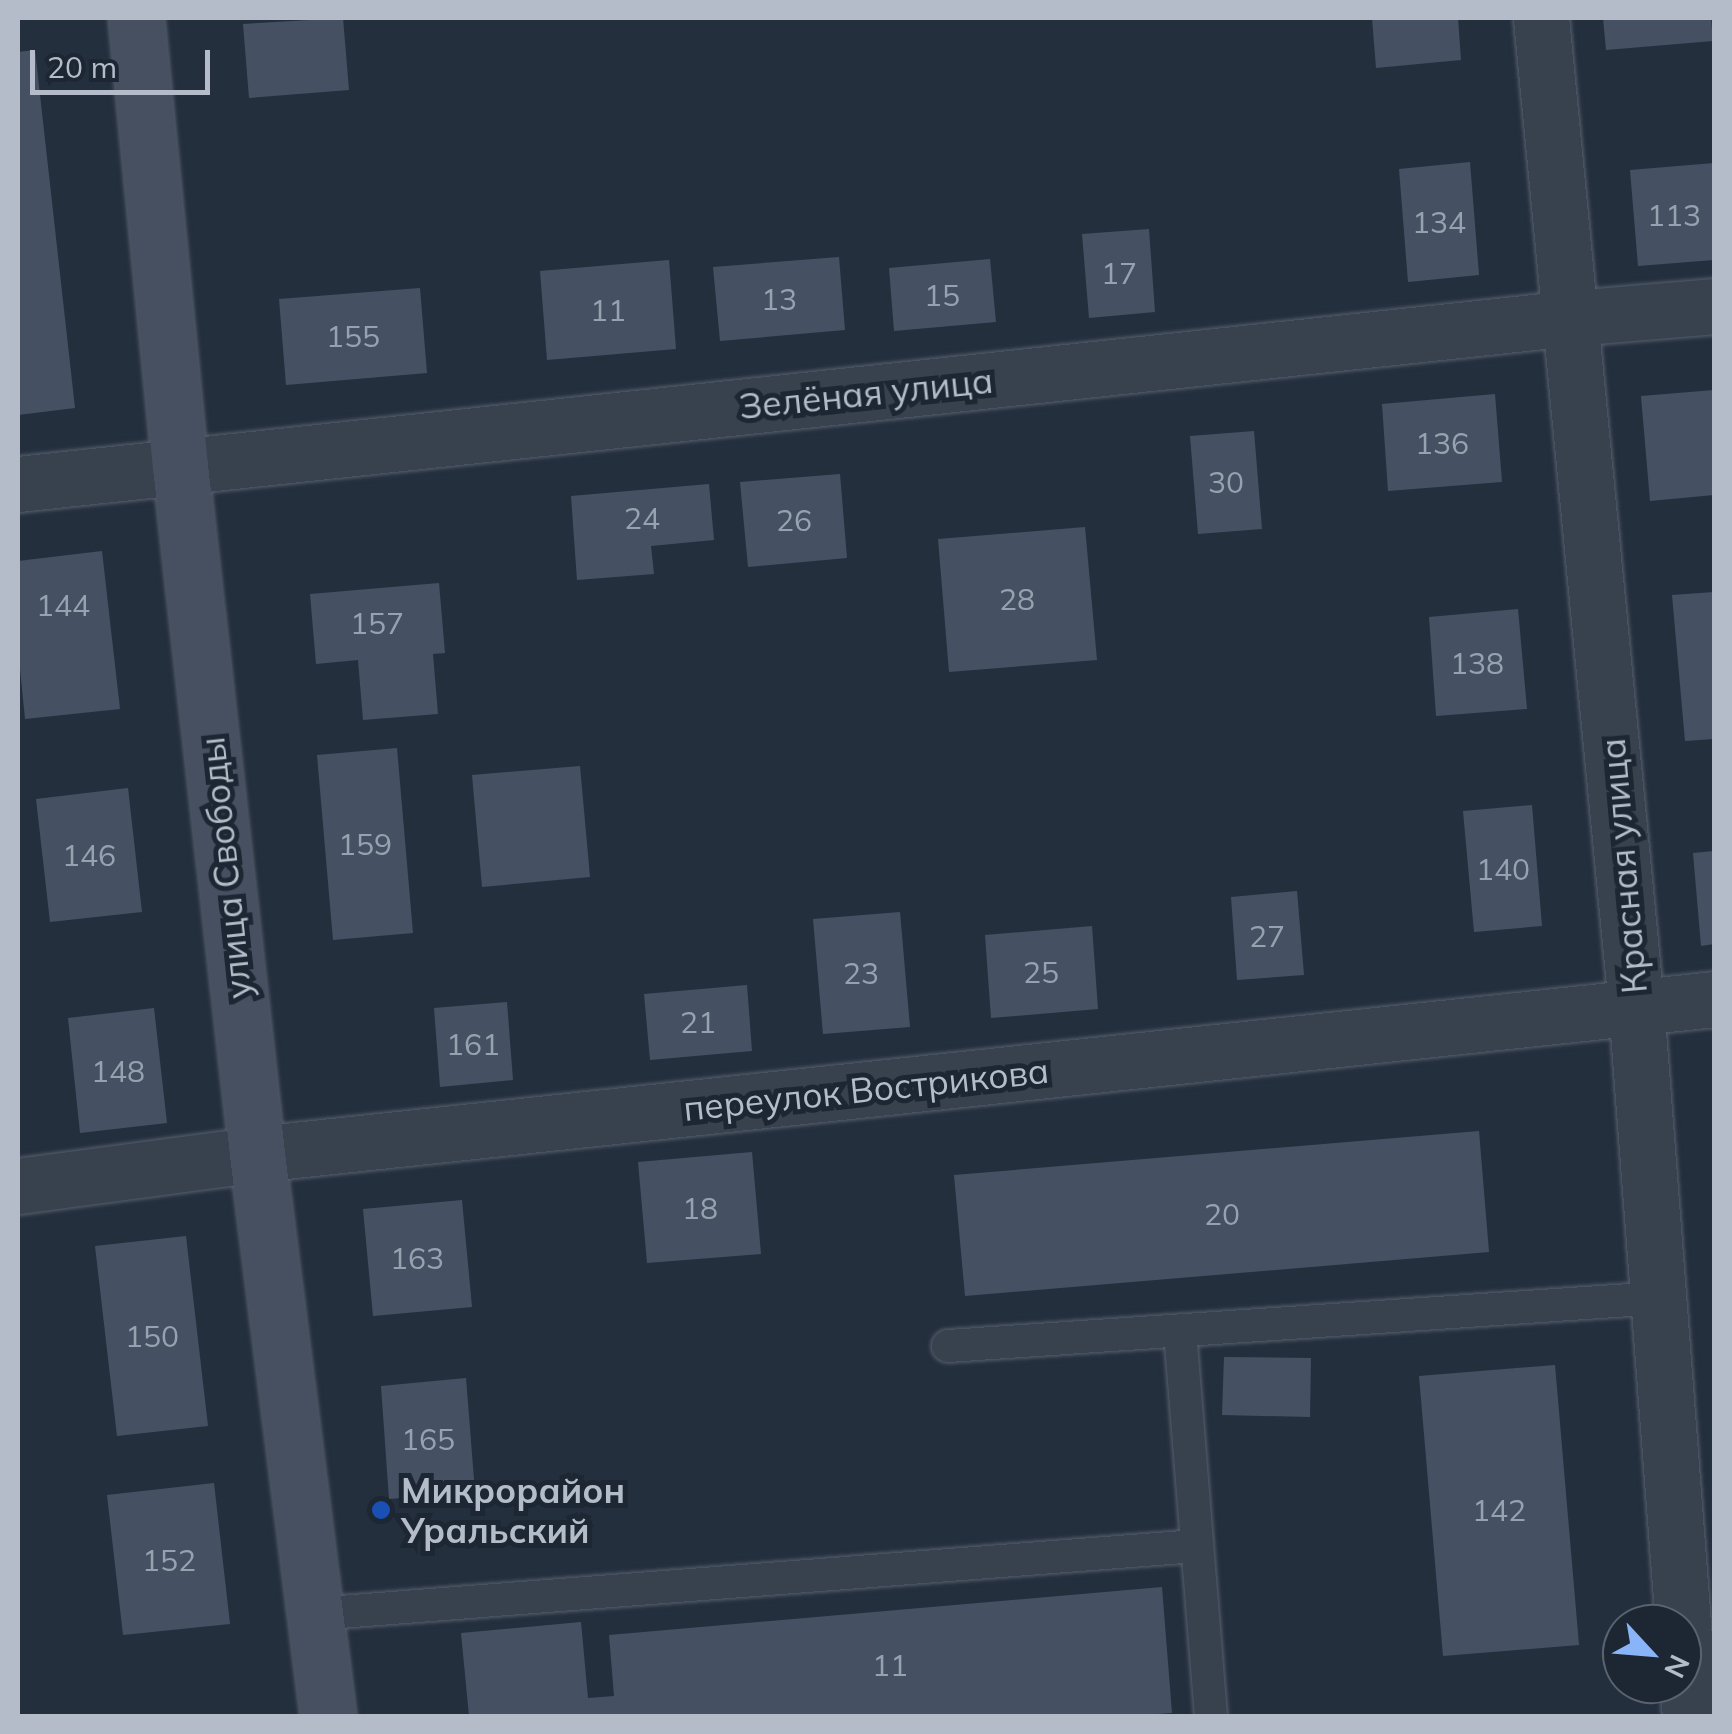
<!DOCTYPE html>
<html>
<head>
<meta charset="utf-8">
<style>
	body { margin:0 }
	#map { position:relative; width:1732px; height:1734px; overflow:hidden; background:#242f3e; font-family:Mulish,sans-serif }
	div>[style] { position:absolute }
	.building>* { inset:0; background:#455162 }
	.roads { filter:drop-shadow(0 0 2px #565f6c) drop-shadow(0 0 2px #565f6c) }
	.lane>* { height:32px; margin:-16px; padding:0 16px; transform-origin:16px; border-radius:16px; background:#38414e }
	.street>* { height:55px; margin:-27.5px; padding:0 27.5px; transform-origin:27.5px; border-radius:27.5px; background:#38414e }
	.secondary>* { height:55px; margin:-27.5px; padding:0 27.5px; transform-origin:27.5px; border-radius:27.5px; background:#465061 }
	.dots>* { width:28px; height:28px; translate:-50% -50%; box-sizing:border-box; border:5px solid #1d2633; border-radius:50% }
	span { translate:-50% -50%; white-space:nowrap; text-align:center; line-height:1.15; -webkit-text-stroke:10px #1d2633; paint-order:stroke }
	.number-label { font-size:30px; color:#98a1af }
	.number-label span { -webkit-text-stroke-width:0 }
	.street-label { font-size:35px; color:#b4bcc9 }
	.poi-label { font-size:35px; color:#b4bcc9; font-weight:700 }
	.left { translate:0 -50%; text-align:left }
	.frame { position:absolute; inset:0; border:20px solid #b4bcc9; pointer-events:none }
	.north { position:absolute; left:1602px; top:1604px; width:100px; height:100px; box-sizing:border-box; background:#1d2633; border:2px solid #59626f; border-radius:50%; rotate:116deg; font-size:28px; font-weight:700; line-height:40px; text-align:center; color:#b4bcc9 }
	.north::after { content:''; display:block; margin:auto; width:35px; height:45px; background:#8ab4f8; clip-path:polygon(50% 0,100% 100%,50% 72%,0 100%) }
	.scale { position:absolute; left:30px; top:50px; width:180px; height:45px; box-sizing:border-box; border:5px solid #b4bcc9; border-top:0; padding-left:12px; font-size:30px; line-height:35px; white-space:nowrap; color:#b4bcc9; -webkit-text-stroke:8px #1d2633; paint-order:stroke }
</style>
</head>
<body>
<div id="map">
	<div class="building">
		<div style="clip-path:polygon(343px 18px,349px 90px,249px 98px,243px 24px)"></div>
		<div style="clip-path:polygon(1372px 18px,1458px 18px,1461px 60px,1376px 68px)"></div>
		<div style="clip-path:polygon(1603px 18px,1711px 18px,1713px 41px,1606px 50px)"></div>
		<div style="clip-path:polygon(35px 50px,75px 408px,18px 415px,18px 52px)"></div>
		<div style="clip-path:polygon(1470px 162px,1479px 275px,1408px 282px,1399px 169px)"></div>
		<div style="clip-path:polygon(1714px 163px,1714px 260px,1638px 266px,1630px 170px)"></div>
		<div style="clip-path:polygon(1149px 229px,1155px 312px,1089px 318px,1082px 234px)"></div>
		<div style="clip-path:polygon(839px 257px,845px 330px,720px 341px,713px 267px)"></div>
		<div style="clip-path:polygon(990px 259px,996px 322px,894px 331px,889px 268px)"></div>
		<div style="clip-path:polygon(669px 260px,676px 349px,547px 360px,540px 271px)"></div>
		<div style="clip-path:polygon(420px 288px,427px 373px,286px 385px,279px 299px)"></div>
		<div style="clip-path:polygon(1714px 390px,1714px 495px,1650px 501px,1641px 396px)"></div>
		<div style="clip-path:polygon(1495px 394px,1502px 482px,1388px 491px,1382px 404px)"></div>
		<div style="clip-path:polygon(1254px 431px,1262px 529px,1198px 534px,1190px 436px)"></div>
		<div style="clip-path:polygon(840px 474px,847px 558px,748px 567px,740px 482px)"></div>
		<div style="clip-path:polygon(709px 484px,714px 540px,651px 546px,654px 574px,577px 580px,571px 496px)"></div>
		<div style="clip-path:polygon(1085px 527px,1097px 660px,949px 672px,938px 539px)"></div>
		<div style="clip-path:polygon(102px 551px,120px 709px,25px 719px,18px 648px,18px 561px)"></div>
		<div style="clip-path:polygon(439px 583px,445px 653px,433px 654px,438px 714px,363px 720px,358px 660px,316px 664px,310px 594px)"></div>
		<div style="clip-path:polygon(1714px 592px,1714px 739px,1685px 741px,1672px 595px)"></div>
		<div style="clip-path:polygon(1518px 609px,1527px 709px,1436px 716px,1429px 617px)"></div>
		<div style="clip-path:polygon(397px 748px,413px 933px,333px 940px,317px 755px)"></div>
		<div style="clip-path:polygon(580px 766px,590px 877px,482px 887px,472px 775px)"></div>
		<div style="clip-path:polygon(128px 788px,142px 912px,50px 922px,36px 799px)"></div>
		<div style="clip-path:polygon(1532px 805px,1542px 926px,1474px 932px,1463px 811px)"></div>
		<div style="clip-path:polygon(1714px 851px,1714px 944px,1701px 946px,1693px 853px)"></div>
		<div style="clip-path:polygon(1297px 891px,1304px 975px,1237px 980px,1231px 897px)"></div>
		<div style="clip-path:polygon(900px 912px,910px 1027px,823px 1034px,813px 919px)"></div>
		<div style="clip-path:polygon(1092px 926px,1098px 1009px,991px 1018px,985px 935px)"></div>
		<div style="clip-path:polygon(747px 985px,752px 1051px,650px 1060px,644px 994px)"></div>
		<div style="clip-path:polygon(507px 1002px,513px 1080px,440px 1087px,434px 1008px)"></div>
		<div style="clip-path:polygon(154px 1008px,167px 1123px,80px 1133px,68px 1018px)"></div>
		<div style="clip-path:polygon(1479px 1131px,1489px 1252px,965px 1296px,954px 1175px)"></div>
		<div style="clip-path:polygon(752px 1152px,761px 1254px,647px 1263px,638px 1162px)"></div>
		<div style="clip-path:polygon(462px 1200px,472px 1307px,373px 1316px,363px 1209px)"></div>
		<div style="clip-path:polygon(186px 1236px,208px 1426px,117px 1436px,95px 1246px)"></div>
		<div style="clip-path:polygon(1224px 1357px,1311px 1358px,1310px 1417px,1222px 1415px)"></div>
		<div style="clip-path:polygon(1555px 1365px,1579px 1645px,1443px 1656px,1419px 1376px)"></div>
		<div style="clip-path:polygon(466px 1378px,475px 1492px,389px 1499px,381px 1386px)"></div>
		<div style="clip-path:polygon(214px 1483px,230px 1624px,123px 1635px,107px 1495px)"></div>
		<div style="clip-path:polygon(1162px 1587px,1172px 1713px,1128px 1716px,469px 1716px,461px 1633px,581px 1622px,588px 1698px,614px 1696px,609px 1635px)"></div>
	</div>
	<div class="roads">
		<div class="lane">
			<div style="left:1180px;top:1331px;width:386px;rotate:85.4deg"></div>
			<div style="left:948px;top:1346px;width:713px;rotate:-3.86deg"></div>
			<div style="left:314px;top:1614px;width:885px;rotate:-4.41deg"></div>
		</div>
		<div class="street">
			<div style="left:1541px;top:18px;width:992px;rotate:84.5deg"></div>
			<div style="left:1636px;top:1005px;width:713px;rotate:85.66deg"></div>
			<div style="left:18px;top:484px;width:1563px;rotate:-6.1deg"></div>
			<div style="left:1572px;top:318px;width:143px;rotate:-4.8deg"></div>
			<div style="left:18px;top:1186px;width:241px;rotate:-7.6deg"></div>
			<div style="left:257px;top:1154px;width:1465px;rotate:-6.07deg"></div>
		</div>
		<div class="secondary">
			<div style="left:136px;top:18px;width:450px;rotate:84.4deg"></div>
			<div style="left:180px;top:466px;width:692px;rotate:83.61deg"></div>
			<div style="left:257px;top:1154px;width:566px;rotate:82.8deg"></div>
		</div>
	</div>
	<div class="dots">
		<div style="left:381px;top:1510px;background:#1a4fb4"></div>
	</div>
	<div class="number-label">
		<span style="left:1674px;top:215px">113</span>
		<span style="left:1439px;top:222px">134</span>
		<span style="left:1119px;top:273px">17</span>
		<span style="left:942px;top:295px">15</span>
		<span style="left:779px;top:299px">13</span>
		<span style="left:608px;top:310px">11</span>
		<span style="left:353px;top:336px">155</span>
		<span style="left:1442px;top:443px">136</span>
		<span style="left:1226px;top:482px">30</span>
		<span style="left:642px;top:518px">24</span>
		<span style="left:794px;top:520px">26</span>
		<span style="left:1017px;top:599px">28</span>
		<span style="left:63px;top:605px">144</span>
		<span style="left:377px;top:623px">157</span>
		<span style="left:1477px;top:663px">138</span>
		<span style="left:365px;top:844px">159</span>
		<span style="left:89px;top:855px">146</span>
		<span style="left:1503px;top:869px">140</span>
		<span style="left:1267px;top:936px">27</span>
		<span style="left:1041px;top:972px">25</span>
		<span style="left:861px;top:973px">23</span>
		<span style="left:698px;top:1022px">21</span>
		<span style="left:473px;top:1044px">161</span>
		<span style="left:118px;top:1071px">148</span>
		<span style="left:700px;top:1208px">18</span>
		<span style="left:1222px;top:1214px">20</span>
		<span style="left:417px;top:1258px">163</span>
		<span style="left:152px;top:1336px">150</span>
		<span style="left:428px;top:1439px">165</span>
		<span style="left:1499px;top:1510px">142</span>
		<span style="left:169px;top:1560px">152</span>
		<span style="left:890px;top:1665px">11</span>
	</div>
	<div class="street-label">
		<span style="left:866px;top:393px;rotate:-6deg">Зелёная улица</span>
		<span style="left:1623px;top:866px;rotate:-95deg">Красная улица</span>
		<span style="left:225px;top:868px;rotate:-96deg">улица Свободы</span>
		<span style="left:866px;top:1089px;rotate:-6deg">переулок Вострикова</span>
	</div>
	<div class="poi-label">
		<span class="left" style="left:401px;top:1510px">Микрорайон<br>Уральский</span>
	</div>
	<div class="frame"></div>
	<div class="north">N</div>
	<div class="scale">20 m</div>
</div>
</body>
</html>
